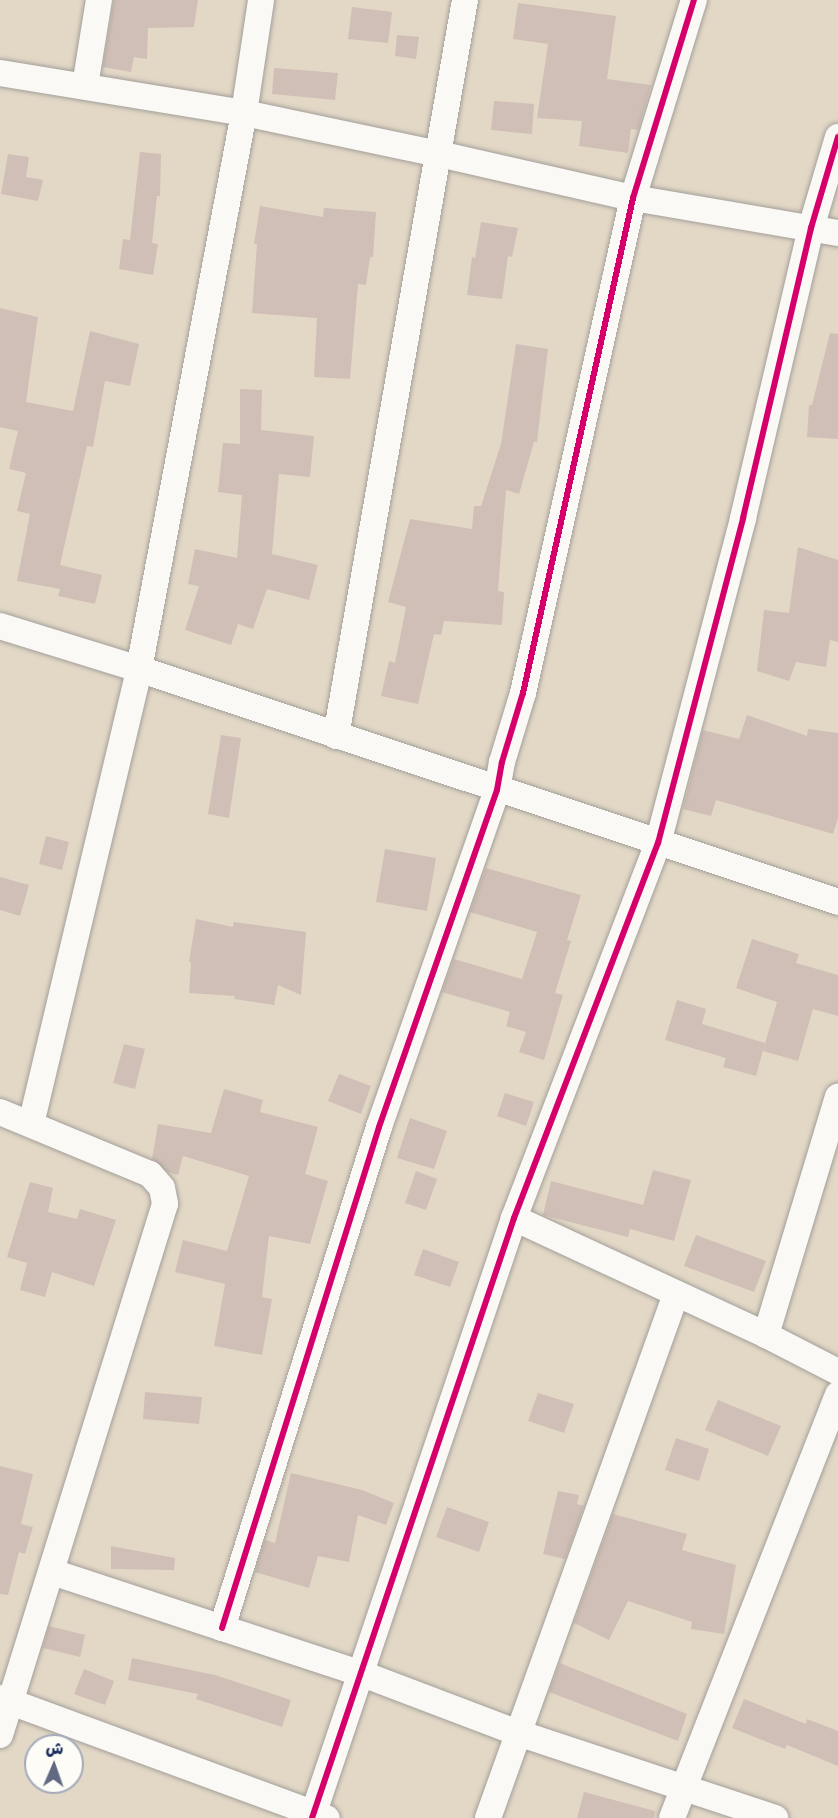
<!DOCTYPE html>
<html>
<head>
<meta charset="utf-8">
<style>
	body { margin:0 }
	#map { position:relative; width:838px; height:1818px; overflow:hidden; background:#e3d8c6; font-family:Delius,"Playpen Sans Arabic",sans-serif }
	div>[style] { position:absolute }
	.building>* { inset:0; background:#d0bfb6 }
	.roads { filter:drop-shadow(0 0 2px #a39f9a) drop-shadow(0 0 2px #a39f9a) }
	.minor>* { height:26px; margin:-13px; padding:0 13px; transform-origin:13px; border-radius:13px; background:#fbf9f6 }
	.cycleway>* { height:6px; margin:-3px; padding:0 3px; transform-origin:3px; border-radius:3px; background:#d6006c }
	span { translate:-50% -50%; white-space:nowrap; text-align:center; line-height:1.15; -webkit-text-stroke:5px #fdfcf7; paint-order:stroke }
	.north { position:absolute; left:24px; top:1734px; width:60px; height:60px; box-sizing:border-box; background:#fdfcf7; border:2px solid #a3aaba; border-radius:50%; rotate:2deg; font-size:16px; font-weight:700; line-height:24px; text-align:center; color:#1b2f5e }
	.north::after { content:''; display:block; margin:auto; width:21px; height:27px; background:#616a82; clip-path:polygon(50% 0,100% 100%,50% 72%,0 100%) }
</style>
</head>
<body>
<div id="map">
	<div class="building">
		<div style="clip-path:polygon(114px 0,198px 0,194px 27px,148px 28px,147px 59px,134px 57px,131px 72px,103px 67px)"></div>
		<div style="clip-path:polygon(518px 3px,616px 16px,607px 79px,651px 85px,638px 130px,631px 129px,628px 153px,579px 146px,582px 121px,537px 118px,548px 44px,513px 39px)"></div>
		<div style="clip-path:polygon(352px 7px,392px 12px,388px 43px,348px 39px)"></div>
		<div style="clip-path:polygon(397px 35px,419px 37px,416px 59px,395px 56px)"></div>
		<div style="clip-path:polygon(274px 68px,338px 73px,335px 100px,272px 94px)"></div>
		<div style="clip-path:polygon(494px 101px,534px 104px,532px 134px,491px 130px)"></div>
		<div style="clip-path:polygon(140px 152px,161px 154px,160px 196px,157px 196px,152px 243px,158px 244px,153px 275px,119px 269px,123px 239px,130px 240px)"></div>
		<div style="clip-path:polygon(8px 154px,29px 157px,26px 177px,43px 180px,38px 201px,1px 194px)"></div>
		<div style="clip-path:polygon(260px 206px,323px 217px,324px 208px,376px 212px,373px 257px,370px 257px,366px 285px,358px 284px,350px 379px,314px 377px,317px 318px,252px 313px,257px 244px,254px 244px)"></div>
		<div style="clip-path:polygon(481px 222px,518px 228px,512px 257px,508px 256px,502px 299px,467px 295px,472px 257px,475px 258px)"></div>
		<div style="clip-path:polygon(0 308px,38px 317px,26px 402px,73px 411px,90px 331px,139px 344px,130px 386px,105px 381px,93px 447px,87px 446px,60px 565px,102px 575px,95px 604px,58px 596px,60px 589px,17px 581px,30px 514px,17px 511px,26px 473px,9px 469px,18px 431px,0 427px)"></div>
		<div style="clip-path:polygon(830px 333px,838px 334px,838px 439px,807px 437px,809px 405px,812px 405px)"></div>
		<div style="clip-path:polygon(516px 344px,548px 349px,537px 442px,534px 442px,519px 494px,506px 490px,498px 591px,504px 592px,502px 625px,444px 621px,441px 635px,434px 634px,418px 704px,381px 696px,389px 661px,395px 663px,406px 607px,388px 602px,410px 519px,472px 529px,474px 506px,481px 506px,501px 444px)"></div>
		<div style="clip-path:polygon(240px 389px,262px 390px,261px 430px,314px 436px,310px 477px,279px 474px,272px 554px,318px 565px,309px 600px,267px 589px,253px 629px,238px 624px,231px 645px,185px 630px,199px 586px,188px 584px,195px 549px,237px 558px,242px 495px,218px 492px,223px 443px,240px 444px)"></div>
		<div style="clip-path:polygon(798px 547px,838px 560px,838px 642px,830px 640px,826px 667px,796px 662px,789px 681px,757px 671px,764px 610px,789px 613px)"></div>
		<div style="clip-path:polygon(747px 715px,807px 736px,808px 729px,838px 733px,838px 818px,833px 834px,716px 800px,711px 816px,683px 809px,703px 730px,739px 739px)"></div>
		<div style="clip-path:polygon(221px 735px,241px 738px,229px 818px,208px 814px)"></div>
		<div style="clip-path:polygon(46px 836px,69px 842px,62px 870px,39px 864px)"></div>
		<div style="clip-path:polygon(385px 849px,436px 858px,427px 911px,376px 902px)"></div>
		<div style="clip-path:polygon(486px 868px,581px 895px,567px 940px,571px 941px,555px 993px,563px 995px,544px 1060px,519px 1052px,526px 1032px,506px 1026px,510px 1012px,442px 992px,454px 959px,522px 979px,537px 932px,470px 912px)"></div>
		<div style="clip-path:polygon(0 877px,29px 885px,20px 916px,0 910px)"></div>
		<div style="clip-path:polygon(196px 919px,233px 927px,234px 922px,306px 932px,301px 995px,278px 985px,274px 1005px,234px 999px,235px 996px,189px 993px,191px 962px,189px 962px)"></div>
		<div style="clip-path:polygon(752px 939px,799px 954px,796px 963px,838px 975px,838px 1016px,813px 1009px,798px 1061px,763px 1051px,777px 1002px,736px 988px)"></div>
		<div style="clip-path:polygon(677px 1000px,706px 1009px,702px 1024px,765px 1043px,756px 1076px,723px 1067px,726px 1058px,665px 1040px)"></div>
		<div style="clip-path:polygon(124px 1044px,145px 1049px,135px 1089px,113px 1083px)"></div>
		<div style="clip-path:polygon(339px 1074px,371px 1086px,361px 1114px,328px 1101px)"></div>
		<div style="clip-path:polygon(224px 1089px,263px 1100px,260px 1112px,318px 1127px,305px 1174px,328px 1181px,310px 1244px,269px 1236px,262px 1297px,272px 1299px,262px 1355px,214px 1346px,225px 1284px,175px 1272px,183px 1240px,227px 1251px,249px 1176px,183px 1156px,178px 1175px,168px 1172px,152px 1159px,158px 1124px,211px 1133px)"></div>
		<div style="clip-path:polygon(505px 1093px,534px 1102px,526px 1126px,497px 1116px)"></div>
		<div style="clip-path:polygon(410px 1118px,447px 1131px,434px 1169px,397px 1158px)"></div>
		<div style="clip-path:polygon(653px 1170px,691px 1180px,674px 1241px,630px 1229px,628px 1237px,543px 1215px,551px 1181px,643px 1205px)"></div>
		<div style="clip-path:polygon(416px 1171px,437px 1179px,426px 1210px,405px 1203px)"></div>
		<div style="clip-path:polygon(30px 1182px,53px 1188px,48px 1212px,77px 1219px,80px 1209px,116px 1220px,94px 1286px,52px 1272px,45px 1297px,20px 1290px,27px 1263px,7px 1257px)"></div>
		<div style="clip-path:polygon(696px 1235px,766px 1261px,754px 1292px,684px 1266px)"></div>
		<div style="clip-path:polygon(423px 1249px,459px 1262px,450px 1287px,414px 1275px)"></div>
		<div style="clip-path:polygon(145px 1392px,202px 1397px,199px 1424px,143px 1419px)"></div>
		<div style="clip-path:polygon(538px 1393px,574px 1404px,564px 1433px,528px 1421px)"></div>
		<div style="clip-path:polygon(718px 1400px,781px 1426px,768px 1456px,705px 1430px)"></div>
		<div style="clip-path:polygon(676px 1438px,709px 1449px,699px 1481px,665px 1470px)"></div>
		<div style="clip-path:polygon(0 1466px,33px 1474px,21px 1524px,33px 1527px,25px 1554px,19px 1552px,8px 1595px,0 1594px)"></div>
		<div style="clip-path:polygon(291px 1473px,362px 1490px,394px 1503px,386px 1525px,358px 1515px,349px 1562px,318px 1556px,309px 1588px,255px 1572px,265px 1540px,275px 1543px)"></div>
		<div style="clip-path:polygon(558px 1491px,579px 1495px,577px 1504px,584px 1506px,565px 1559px,543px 1554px)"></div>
		<div style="clip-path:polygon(447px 1507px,489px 1522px,479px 1552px,436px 1537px)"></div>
		<div style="clip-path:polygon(613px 1514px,687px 1534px,682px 1550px,736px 1565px,724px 1634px,691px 1629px,692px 1622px,628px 1601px,609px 1640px,574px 1623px)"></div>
		<div style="clip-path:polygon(111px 1546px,175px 1558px,174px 1570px,111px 1569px)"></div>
		<div style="clip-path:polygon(49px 1626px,85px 1635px,80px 1657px,43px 1648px)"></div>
		<div style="clip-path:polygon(132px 1658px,215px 1675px,291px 1700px,282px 1727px,196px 1699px,198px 1694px,128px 1680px)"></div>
		<div style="clip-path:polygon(560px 1663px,687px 1714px,678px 1741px,549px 1692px)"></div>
		<div style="clip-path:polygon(84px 1669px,114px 1681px,105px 1705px,74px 1694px)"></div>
		<div style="clip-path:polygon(744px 1699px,806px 1724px,807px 1719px,838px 1731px,838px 1766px,787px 1745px,785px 1749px,732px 1728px)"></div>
		<div style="clip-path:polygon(584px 1792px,655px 1811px,654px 1818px,577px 1818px)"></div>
	</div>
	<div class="roads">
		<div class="minor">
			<div style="left:0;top:73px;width:247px;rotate:9.3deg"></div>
			<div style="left:244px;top:113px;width:199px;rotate:11.9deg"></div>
			<div style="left:439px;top:154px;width:199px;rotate:12.8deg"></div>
			<div style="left:633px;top:198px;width:208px;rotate:9.7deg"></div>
			<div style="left:85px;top:86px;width:87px;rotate:-80.8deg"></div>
			<div style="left:0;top:626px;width:145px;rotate:17.2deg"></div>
			<div style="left:139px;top:669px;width:737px;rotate:18.43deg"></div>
			<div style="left:336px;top:736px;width:747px;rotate:-80.06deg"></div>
			<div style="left:0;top:1112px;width:162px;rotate:22.5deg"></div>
			<div style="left:150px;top:1174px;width:18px;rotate:49deg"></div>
			<div style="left:162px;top:1188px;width:16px;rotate:79deg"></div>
			<div style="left:165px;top:1204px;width:556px;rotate:107.26deg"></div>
			<div style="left:31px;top:1124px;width:468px;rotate:-76.6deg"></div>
			<div style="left:139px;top:669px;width:566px;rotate:-79.31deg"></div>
			<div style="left:244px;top:113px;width:114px;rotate:-81.4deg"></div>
			<div style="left:514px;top:1218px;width:278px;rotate:24.9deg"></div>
			<div style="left:766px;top:1335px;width:81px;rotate:27.2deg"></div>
			<div style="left:766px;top:1335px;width:249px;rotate:-73.2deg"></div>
			<div style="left:52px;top:1572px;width:324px;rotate:18.2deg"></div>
			<div style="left:360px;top:1673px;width:169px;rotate:20.8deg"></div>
			<div style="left:518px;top:1733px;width:271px;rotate:18.3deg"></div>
			<div style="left:222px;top:1628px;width:525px;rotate:-72.6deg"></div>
			<div style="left:379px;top:1127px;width:357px;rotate:-70.7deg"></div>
			<div style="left:497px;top:790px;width:28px;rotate:-80deg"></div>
			<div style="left:502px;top:762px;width:72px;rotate:-73.1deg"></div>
			<div style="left:523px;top:693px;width:507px;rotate:-77.47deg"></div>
			<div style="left:633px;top:198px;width:207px;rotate:-72.9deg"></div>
			<div style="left:0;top:1698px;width:348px;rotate:20.2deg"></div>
			<div style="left:312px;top:1818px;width:633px;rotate:-71.39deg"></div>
			<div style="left:514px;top:1218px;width:402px;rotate:-69deg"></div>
			<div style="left:658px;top:843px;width:336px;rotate:-75.3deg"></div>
			<div style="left:743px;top:518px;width:298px;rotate:-76.8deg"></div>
			<div style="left:811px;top:228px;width:95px;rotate:-73.5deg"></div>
			<div style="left:488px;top:1818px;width:557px;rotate:-70.26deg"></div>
			<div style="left:672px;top:1818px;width:455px;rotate:-68.6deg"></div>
		</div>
	</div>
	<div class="cycleway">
		<div style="left:222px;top:1628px;width:525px;rotate:-72.6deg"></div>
		<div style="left:379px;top:1127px;width:357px;rotate:-70.7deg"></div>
		<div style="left:497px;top:790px;width:28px;rotate:-80deg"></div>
		<div style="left:502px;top:762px;width:72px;rotate:-73.1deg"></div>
		<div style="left:523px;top:693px;width:507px;rotate:-77.47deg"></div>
		<div style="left:633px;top:198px;width:207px;rotate:-72.9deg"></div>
		<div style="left:312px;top:1818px;width:633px;rotate:-71.39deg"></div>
		<div style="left:514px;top:1218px;width:402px;rotate:-69deg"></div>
		<div style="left:658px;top:843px;width:336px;rotate:-75.3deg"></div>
		<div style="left:743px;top:518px;width:298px;rotate:-76.8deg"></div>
		<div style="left:811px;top:228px;width:95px;rotate:-73.5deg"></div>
	</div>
	<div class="north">ش</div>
</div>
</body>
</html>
